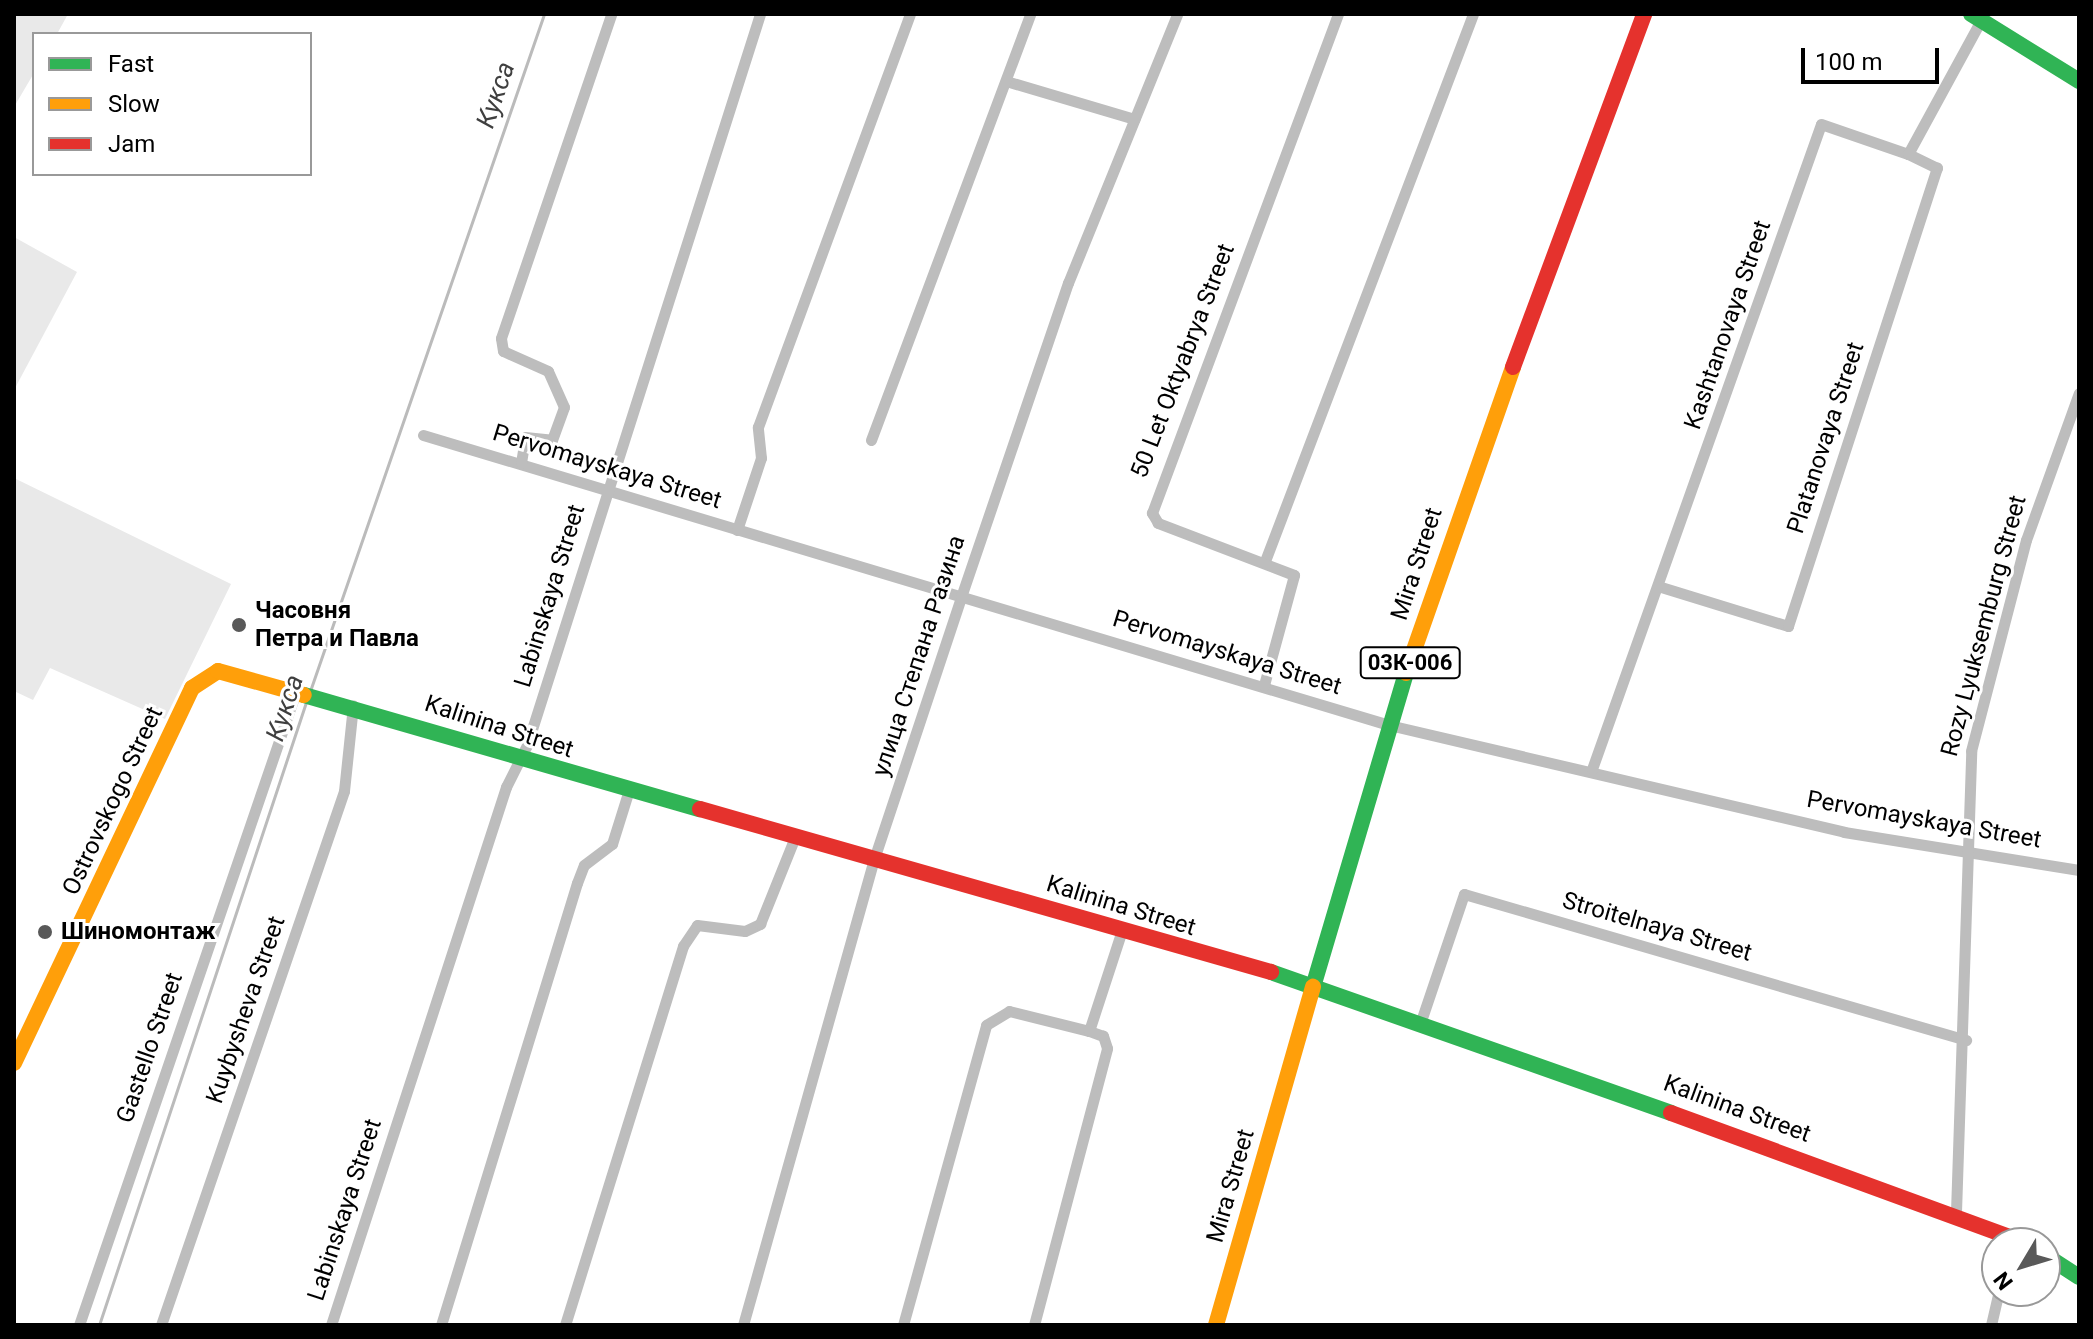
<!DOCTYPE html>
<html>
<head>
<meta charset="utf-8">
<style>
	body { margin:0 }
	#map { position:relative; width:2093px; height:1339px; overflow:hidden; background:#fff; font-family:Roboto,sans-serif }
	div>[style] { position:absolute }
	.green>* { inset:0; background:#e9e9e9 }
	.stream>* { height:3px; margin:-1.5px; padding:0 1.5px; transform-origin:1.5px; border-radius:1.5px; background:#bbb }
	.street>* { height:11px; margin:-5.5px; padding:0 5.5px; transform-origin:5.5px; border-radius:5.5px; background:#bdbdbd }
	.fast>* { height:16px; margin:-8px; padding:0 8px; transform-origin:8px; border-radius:8px; background:#30b455 }
	.slow>* { height:16px; margin:-8px; padding:0 8px; transform-origin:8px; border-radius:8px; background:#ff9f0a }
	.jam>* { height:16px; margin:-8px; padding:0 8px; transform-origin:8px; border-radius:8px; background:#e5322d }
	.dots>* { width:22px; height:22px; translate:-50% -50%; box-sizing:border-box; border:4px solid #fff; border-radius:50% }
	span { translate:-50% -50%; white-space:nowrap; text-align:center; line-height:1.15; -webkit-text-stroke:6px #fff; paint-order:stroke }
	.shield-label span { padding:2px 6px; background:#fff; border:2px solid; border-radius:6px; -webkit-text-stroke-width:0 }
	.shield-label { font-size:22px; color:#000; font-weight:700 }
	.street-label { font-size:24px; color:#000 }
	.poi-label { font-size:24px; color:#000; font-weight:700 }
	.left { translate:0 -50%; text-align:left }
	.water-label { font-size:26px; color:#3f3f3f; font-style:italic }
	.frame { position:absolute; inset:0; border:16px solid #000; pointer-events:none }
	.legend { position:absolute; left:32px; top:32px; width:280px; height:144px; box-sizing:border-box; background:#fff; border:2px solid #999; margin:0; padding:10px 14px; list-style:none; font-size:24px; color:#000 }
	.legend li { display:flex; align-items:center; gap:16px; height:40px }
	.legend b { width:40px; border:2px solid #999 }
	.north { position:absolute; left:1981px; top:1227px; width:80px; height:80px; box-sizing:border-box; background:#fff; border:2px solid #999; border-radius:50%; rotate:232deg; font-size:22px; font-weight:700; line-height:32px; text-align:center; color:#000 }
	.north::after { content:''; display:block; margin:auto; width:28px; height:36px; background:#595959; clip-path:polygon(50% 0,100% 100%,50% 72%,0 100%) }
	.scale { position:absolute; left:1801px; top:48px; width:138px; height:36px; box-sizing:border-box; border:4px solid #000; border-top:0; padding-left:10px; font-size:24px; line-height:28px; white-space:nowrap; color:#000; -webkit-text-stroke:6px #fff; paint-order:stroke }
</style>
</head>
<body>
<div id="map">
	<div class="green">
		<div style="clip-path:polygon(14px 14px,68px 14px,57px 34px,34px 34px,34px 73px,14px 107px)"></div>
		<div style="clip-path:polygon(14px 237px,77px 272px,14px 390px)"></div>
		<div style="clip-path:polygon(14px 478px,231px 584px,165px 719px,50px 668px,33px 700px,14px 691px)"></div>
	</div>
	<div class="stream">
		<div style="left:310px;top:691px;width:716px;rotate:-70.93deg"></div>
		<div style="left:99px;top:1325px;width:656px;rotate:-71.62deg"></div>
	</div>
	<div class="street">
		<div style="left:1006px;top:81px;width:134px;rotate:16.5deg"></div>
		<div style="left:423px;top:435px;width:1009px;rotate:16.71deg"></div>
		<div style="left:1389px;top:725px;width:467px;rotate:13.2deg"></div>
		<div style="left:1844px;top:832px;width:238px;rotate:9.2deg"></div>
		<div style="left:871px;top:440px;width:455px;rotate:-69.5deg"></div>
		<div style="left:521px;top:463px;width:26px;rotate:-81deg"></div>
		<div style="left:525px;top:437px;width:27px;rotate:6deg"></div>
		<div style="left:552px;top:440px;width:35px;rotate:-70deg"></div>
		<div style="left:564px;top:407px;width:39px;rotate:-114deg"></div>
		<div style="left:548px;top:371px;width:49px;rotate:-156deg"></div>
		<div style="left:503px;top:351px;width:13px;rotate:-99deg"></div>
		<div style="left:501px;top:338px;width:342px;rotate:-71.2deg"></div>
		<div style="left:737px;top:530px;width:76px;rotate:-71.6deg"></div>
		<div style="left:761px;top:458px;width:31px;rotate:-96deg"></div>
		<div style="left:758px;top:427px;width:440px;rotate:-69.8deg"></div>
		<div style="left:1265px;top:561px;width:585px;rotate:-69.18deg"></div>
		<div style="left:1661px;top:587px;width:133px;rotate:17.1deg"></div>
		<div style="left:1788px;top:626px;width:482px;rotate:-72deg"></div>
		<div style="left:1937px;top:168px;width:32px;rotate:-154deg"></div>
		<div style="left:1264px;top:685px;width:114px;rotate:-74.7deg"></div>
		<div style="left:1294px;top:575px;width:146px;rotate:-159.1deg"></div>
		<div style="left:1158px;top:523px;width:12px;rotate:-121deg"></div>
		<div style="left:1152px;top:513px;width:533px;rotate:-69.56deg"></div>
		<div style="left:1592px;top:769px;width:684px;rotate:-70.45deg"></div>
		<div style="left:1821px;top:124px;width:92px;rotate:19deg"></div>
		<div style="left:1908px;top:154px;width:153px;rotate:-61.4deg"></div>
		<div style="left:1421px;top:1021px;width:134px;rotate:-71.3deg"></div>
		<div style="left:1464px;top:894px;width:523px;rotate:16.22deg"></div>
		<div style="left:1956px;top:1212px;width:461px;rotate:-88.1deg"></div>
		<div style="left:1971px;top:751px;width:218px;rotate:-75.4deg"></div>
		<div style="left:2026px;top:540px;width:156px;rotate:-70.2deg"></div>
		<div style="left:79px;top:1325px;width:667px;rotate:-71.1deg"></div>
		<div style="left:161px;top:1325px;width:564px;rotate:-71.08deg"></div>
		<div style="left:344px;top:791px;width:86px;rotate:-84deg"></div>
		<div style="left:331px;top:1325px;width:566px;rotate:-71.98deg"></div>
		<div style="left:506px;top:787px;width:47px;rotate:-63.4deg"></div>
		<div style="left:527px;top:745px;width:767px;rotate:-72.32deg"></div>
		<div style="left:441px;top:1325px;width:462px;rotate:-72.9deg"></div>
		<div style="left:577px;top:883px;width:19px;rotate:-69deg"></div>
		<div style="left:584px;top:865px;width:35px;rotate:-37deg"></div>
		<div style="left:612px;top:844px;width:53px;rotate:-72.6deg"></div>
		<div style="left:565px;top:1325px;width:397px;rotate:-72.7deg"></div>
		<div style="left:683px;top:946px;width:25px;rotate:-56deg"></div>
		<div style="left:697px;top:925px;width:48px;rotate:7.1deg"></div>
		<div style="left:745px;top:931px;width:17px;rotate:-25deg"></div>
		<div style="left:760px;top:924px;width:94px;rotate:-68.1deg"></div>
		<div style="left:743px;top:1325px;width:484px;rotate:-74.3deg"></div>
		<div style="left:874px;top:859px;width:276px;rotate:-71.6deg"></div>
		<div style="left:961px;top:597px;width:332px;rotate:-71.2deg"></div>
		<div style="left:1068px;top:283px;width:290px;rotate:-67.9deg"></div>
		<div style="left:903px;top:1325px;width:311px;rotate:-74.5deg"></div>
		<div style="left:986px;top:1025px;width:27px;rotate:-31deg"></div>
		<div style="left:1009px;top:1011px;width:82px;rotate:14deg"></div>
		<div style="left:1034px;top:1325px;width:286px;rotate:-75.2deg"></div>
		<div style="left:1107px;top:1048px;width:13px;rotate:-108deg"></div>
		<div style="left:1103px;top:1036px;width:15px;rotate:-160deg"></div>
		<div style="left:1089px;top:1031px;width:106px;rotate:-71.9deg"></div>
		<div style="left:1991px;top:1325px;width:35px;rotate:-77deg"></div>
	</div>
	<div class="fast">
		<div style="left:1971px;top:14px;width:127px;rotate:31.8deg"></div>
		<div style="left:304px;top:695px;width:412px;rotate:16.1deg"></div>
		<div style="left:1271px;top:972px;width:424px;rotate:19.4deg"></div>
		<div style="left:1313px;top:987px;width:327px;rotate:-73.5deg"></div>
		<div style="left:2045px;top:1255px;width:40px;rotate:32.9deg"></div>
	</div>
	<div class="slow">
		<div style="left:1406px;top:673px;width:324px;rotate:-70.7deg"></div>
		<div style="left:14px;top:1063px;width:415px;rotate:-64.6deg"></div>
		<div style="left:192px;top:688px;width:31px;rotate:-33deg"></div>
		<div style="left:218px;top:671px;width:89px;rotate:15.6deg"></div>
		<div style="left:1216px;top:1325px;width:352px;rotate:-74deg"></div>
	</div>
	<div class="jam">
		<div style="left:1513px;top:367px;width:377px;rotate:-69.6deg"></div>
		<div style="left:700px;top:809px;width:594px;rotate:15.93deg"></div>
		<div style="left:1671px;top:1113px;width:378px;rotate:20.1deg"></div>
	</div>
	<div class="dots">
		<div style="left:239px;top:625px;background:#595959"></div>
		<div style="left:45px;top:932px;background:#595959"></div>
	</div>
	<div class="shield-label">
		<span style="left:1410px;top:663px">03К-006</span>
	</div>
	<div class="street-label">
		<span style="left:1728px;top:325px;rotate:-71deg">Kashtanovaya Street</span>
		<span style="left:1183px;top:361px;rotate:-69deg">50 Let Oktyabrya Street</span>
		<span style="left:1826px;top:438px;rotate:-72deg">Platanovaya Street</span>
		<span style="left:607px;top:467px;rotate:17deg">Pervomayskaya Street</span>
		<span style="left:1417px;top:564px;rotate:-72deg">Mira Street</span>
		<span style="left:550px;top:596px;rotate:-73deg">Labinskaya Street</span>
		<span style="left:1984px;top:626px;rotate:-75deg">Rozy Lyuksemburg Street</span>
		<span style="left:1227px;top:653px;rotate:17deg">Pervomayskaya Street</span>
		<span style="left:919px;top:656px;rotate:-72deg">улица Степана Разина</span>
		<span style="left:499px;top:727px;rotate:18deg">Kalinina Street</span>
		<span style="left:113px;top:801px;rotate:-65deg">Ostrovskogo Street</span>
		<span style="left:1924px;top:820px;rotate:10deg">Pervomayskaya Street</span>
		<span style="left:1121px;top:906px;rotate:17deg">Kalinina Street</span>
		<span style="left:1657px;top:927px;rotate:16deg">Stroitelnaya Street</span>
		<span style="left:246px;top:1010px;rotate:-71deg">Kuybysheva Street</span>
		<span style="left:150px;top:1048px;rotate:-71deg">Gastello Street</span>
		<span style="left:1737px;top:1109px;rotate:20deg">Kalinina Street</span>
		<span style="left:1231px;top:1186px;rotate:-74deg">Mira Street</span>
		<span style="left:345px;top:1210px;rotate:-72deg">Labinskaya Street</span>
	</div>
	<div class="poi-label">
		<span class="left" style="left:255px;top:625px">Часовня<br>Петра и Павла</span>
		<span class="left" style="left:61px;top:932px">Шиномонтаж</span>
	</div>
	<div class="water-label">
		<span style="left:496px;top:95px;rotate:-71deg">Кукса</span>
		<span style="left:285px;top:708px;rotate:-72deg">Кукса</span>
	</div>
	<div class="frame"></div>
	<ul class="legend">
	<li><b style="height:10px;background:#30b455"></b>Fast</li>
	<li><b style="height:10px;background:#ff9f0a"></b>Slow</li>
	<li><b style="height:10px;background:#e5322d"></b>Jam</li>
	</ul>
	<div class="north">N</div>
	<div class="scale">100 m</div>
</div>
</body>
</html>
